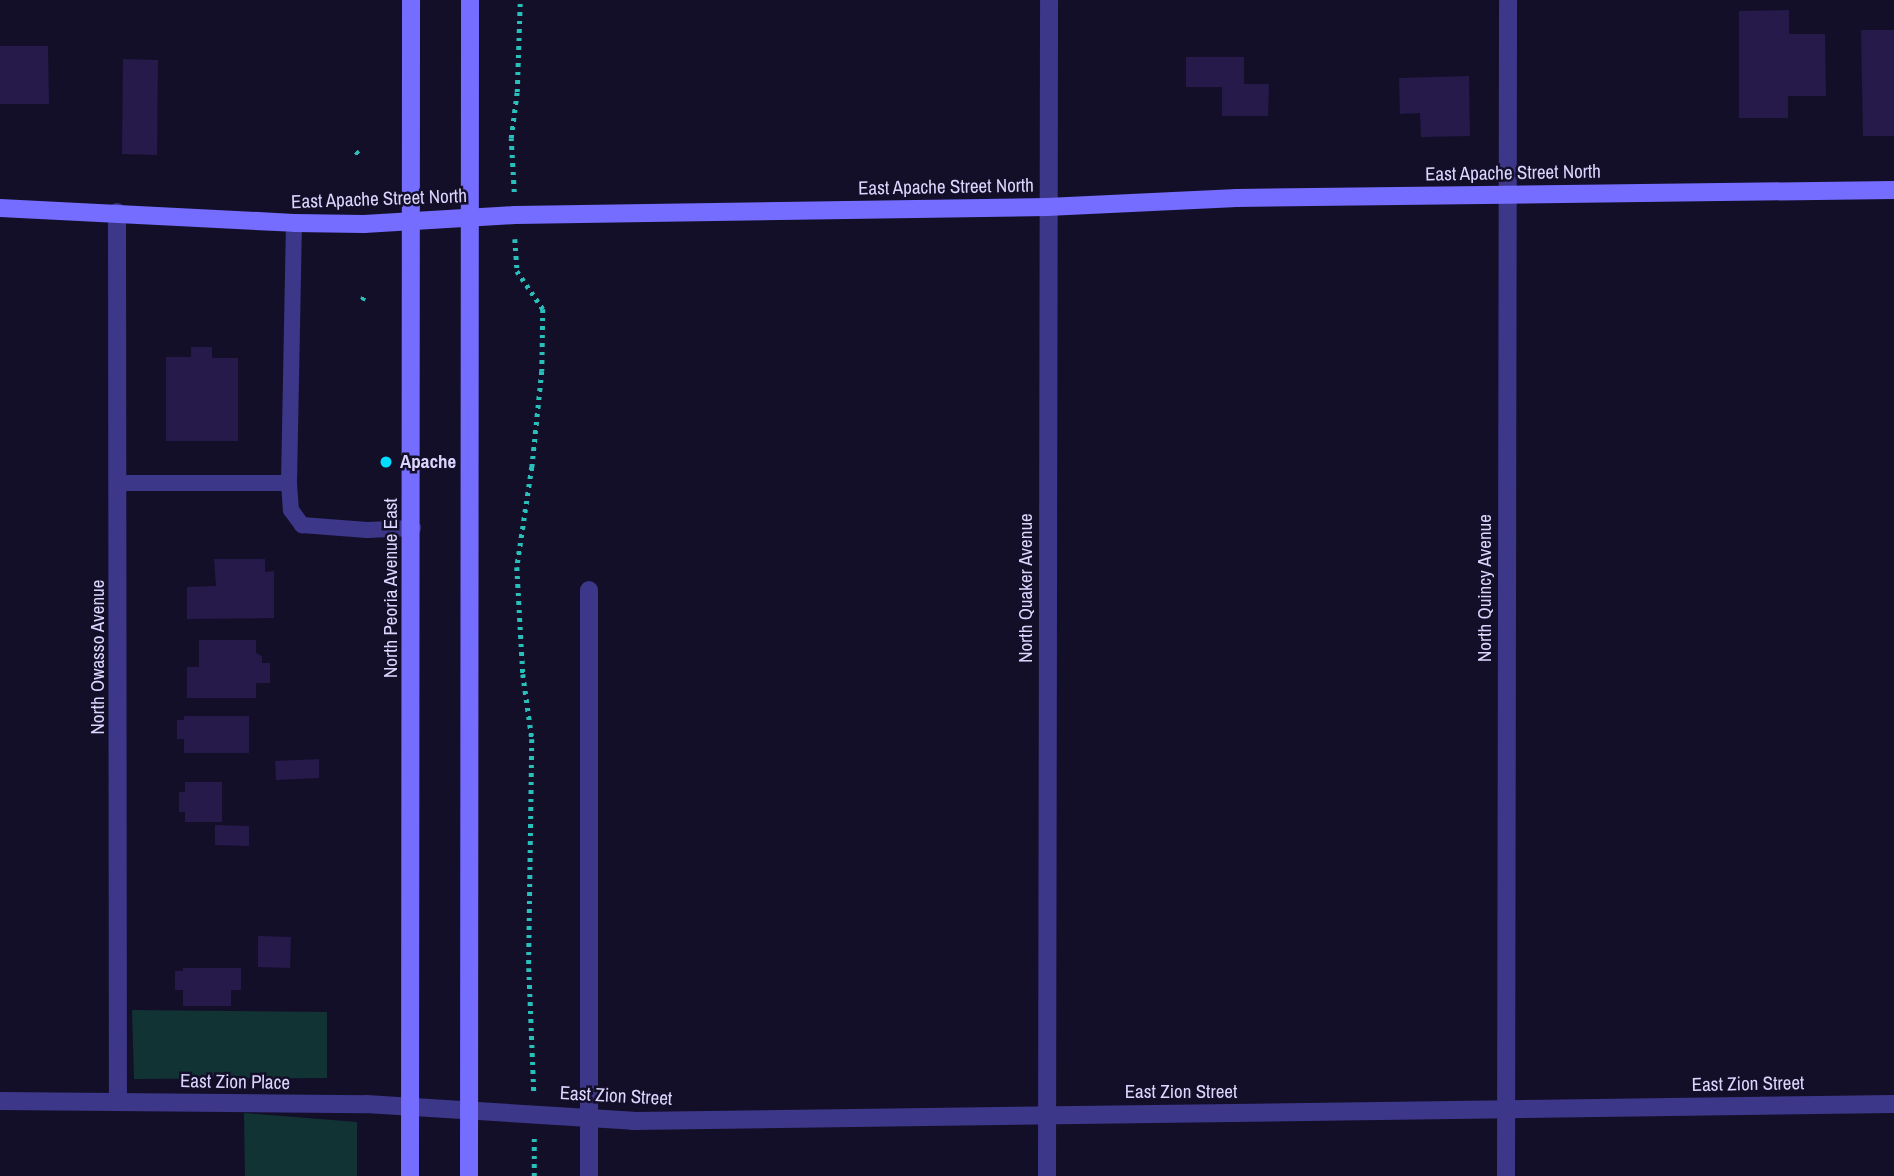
<!DOCTYPE html>
<html>
<head>
<meta charset="utf-8">
<style>
	body { margin:0 }
	#map { position:relative; width:1894px; height:1176px; overflow:hidden; background:#140f28; font-family:"Archivo Narrow",sans-serif }
	div>[style] { position:absolute }
	.green>* { inset:0; background:#133 }
	.building>* { inset:0; background:#251a4a }
	.path>* { height:4.5px; margin-top:-2.25px; transform-origin:0; background:repeating-linear-gradient(90deg,#29c0bb 0 3.5px,transparent 0 8.5px) }
	.service>* { height:16px; margin:-8px; padding:0 8px; transform-origin:8px; border-radius:8px; background:#3d378a }
	.minor>* { height:18px; margin:-9px; padding:0 9px; transform-origin:9px; border-radius:9px; background:#3d378a }
	.secondary>* { height:18px; margin:-9px; padding:0 9px; transform-origin:9px; border-radius:9px; background:#756dff }
	.dots>* { width:19px; height:19px; translate:-50% -50%; box-sizing:border-box; border:4px solid #140f28; border-radius:50% }
	span { translate:-50% -50%; white-space:nowrap; text-align:center; line-height:1.15; -webkit-text-stroke:5px #140f28; paint-order:stroke }
	.street-label { font-size:19px; color:#dcd6ff }
	.poi-label { font-size:19px; color:#dcd6ff; font-weight:700 }
	.left { translate:0 -50%; text-align:left }
</style>
</head>
<body>
<div id="map">
	<div class="green">
		<div style="clip-path:polygon(132px 1010px,327px 1012px,327px 1078px,134px 1079px)"></div>
		<div style="clip-path:polygon(244px 1113px,357px 1122px,357px 1176px,245px 1176px)"></div>
	</div>
	<div class="building">
		<div style="clip-path:polygon(1789px 10px,1789px 34px,1825px 34px,1826px 96px,1788px 96px,1788px 118px,1739px 118px,1739px 11px)"></div>
		<div style="clip-path:polygon(1861px 30px,1894px 30px,1894px 136px,1863px 136px)"></div>
		<div style="clip-path:polygon(0 46px,48px 46px,49px 104px,0 104px)"></div>
		<div style="clip-path:polygon(1186px 57px,1244px 57px,1244px 84px,1269px 84px,1268px 116px,1222px 116px,1222px 87px,1186px 87px)"></div>
		<div style="clip-path:polygon(123px 59px,158px 60px,157px 155px,122px 154px)"></div>
		<div style="clip-path:polygon(1469px 76px,1470px 136px,1421px 137px,1420px 113px,1400px 114px,1399px 78px)"></div>
		<div style="clip-path:polygon(191px 347px,212px 347px,212px 358px,238px 358px,238px 441px,166px 441px,166px 357px,191px 357px)"></div>
		<div style="clip-path:polygon(214px 559px,265px 559px,265px 572px,274px 571px,274px 618px,187px 619px,187px 587px,216px 586px)"></div>
		<div style="clip-path:polygon(199px 640px,256px 640px,256px 653px,262px 656px,262px 663px,270px 663px,270px 683px,256px 683px,256px 698px,187px 698px,187px 667px,199px 667px)"></div>
		<div style="clip-path:polygon(184px 716px,249px 716px,249px 753px,184px 753px,184px 739px,177px 739px,177px 720px,184px 720px)"></div>
		<div style="clip-path:polygon(319px 759px,319px 778px,276px 780px,275px 761px)"></div>
		<div style="clip-path:polygon(185px 782px,222px 782px,222px 822px,185px 822px,185px 812px,179px 812px,179px 792px,185px 792px)"></div>
		<div style="clip-path:polygon(215px 825px,249px 826px,249px 846px,215px 845px)"></div>
		<div style="clip-path:polygon(258px 936px,291px 937px,290px 968px,258px 967px)"></div>
		<div style="clip-path:polygon(183px 968px,241px 968px,241px 990px,231px 990px,231px 1006px,183px 1006px,183px 990px,175px 990px,175px 971px,183px 971px)"></div>
	</div>
	<div class="path">
		<div style="left:356px;top:151px;width:8px;rotate:50deg"></div>
		<div style="left:514px;top:192px;width:54px;rotate:-93.2deg"></div>
		<div style="left:511px;top:138px;width:46px;rotate:-82.6deg"></div>
		<div style="left:517px;top:92px;width:92px;rotate:-88.1deg"></div>
		<div style="left:515px;top:239px;width:32px;rotate:86deg"></div>
		<div style="left:517px;top:271px;width:46px;rotate:55.6deg"></div>
		<div style="left:543px;top:309px;width:62px;rotate:90.9deg"></div>
		<div style="left:542px;top:371px;width:97px;rotate:95.9deg"></div>
		<div style="left:532px;top:467px;width:101px;rotate:98.5deg"></div>
		<div style="left:517px;top:567px;width:107px;rotate:86.8deg"></div>
		<div style="left:523px;top:674px;width:66px;rotate:82.1deg"></div>
		<div style="left:532px;top:739px;width:229px;rotate:90.8deg"></div>
		<div style="left:529px;top:968px;width:123px;rotate:87.7deg"></div>
		<div style="left:362px;top:300px;width:7px;rotate:-63deg"></div>
		<div style="left:534px;top:1176px;width:38px;rotate:-90deg"></div>
	</div>
	<div class="service">
		<div style="left:119px;top:483px;width:170px"></div>
		<div style="left:289px;top:483px;width:260px;rotate:-88.9deg"></div>
		<div style="left:289px;top:483px;width:27px;rotate:86deg"></div>
		<div style="left:291px;top:510px;width:19px;rotate:54deg"></div>
		<div style="left:302px;top:525px;width:65px;rotate:4.4deg"></div>
		<div style="left:367px;top:530px;width:46px;rotate:-2.5deg"></div>
	</div>
	<div class="minor">
		<div style="left:117px;top:212px;width:890px;rotate:89.94deg"></div>
		<div style="left:589px;top:590px;width:586px;rotate:90deg"></div>
		<div style="left:0;top:1101px;width:366px;rotate:0.5deg"></div>
		<div style="left:366px;top:1104px;width:268px;rotate:3.6deg"></div>
		<div style="left:633px;top:1121px;width:1261px;rotate:-0.77deg"></div>
		<div style="left:1047px;top:1176px;width:1176px;rotate:-89.9deg"></div>
		<div style="left:1506px;top:1176px;width:1176px;rotate:-89.9deg"></div>
	</div>
	<div class="secondary">
		<div style="left:0;top:208px;width:294px;rotate:2.9deg"></div>
		<div style="left:294px;top:223px;width:70px;rotate:0.8deg"></div>
		<div style="left:364px;top:224px;width:151px;rotate:-3.4deg"></div>
		<div style="left:515px;top:215px;width:532px;rotate:-0.86deg"></div>
		<div style="left:1047px;top:207px;width:190px;rotate:-2.7deg"></div>
		<div style="left:1237px;top:198px;width:657px;rotate:-0.7deg"></div>
		<div style="left:410px;top:1176px;width:1176px;rotate:-89.95deg"></div>
		<div style="left:469px;top:1176px;width:1176px;rotate:-89.95deg"></div>
	</div>
	<div class="dots">
		<div style="left:386px;top:462px;background:#02ddff"></div>
	</div>
	<div class="street-label">
		<span style="left:1513px;top:173px;rotate:-1deg">East Apache Street North</span>
		<span style="left:946px;top:187px;rotate:-1deg">East Apache Street North</span>
		<span style="left:379px;top:199px;rotate:-2deg">East Apache Street North</span>
		<span style="left:391px;top:588px;rotate:-90deg">North Peoria Avenue East</span>
		<span style="left:1026px;top:588px;rotate:-90deg">North Quaker Avenue</span>
		<span style="left:1485px;top:588px;rotate:-90deg">North Quincy Avenue</span>
		<span style="left:98px;top:657px;rotate:-90deg">North Owasso Avenue</span>
		<span style="left:235px;top:1082px;rotate:1deg">East Zion Place</span>
		<span style="left:1748px;top:1084px;rotate:-1deg">East Zion Street</span>
		<span style="left:1181px;top:1092px">East Zion Street</span>
		<span style="left:616px;top:1096px;rotate:3deg">East Zion Street</span>
	</div>
	<div class="poi-label">
		<span class="left" style="left:400px;top:462px">Apache</span>
	</div>
</div>
</body>
</html>
